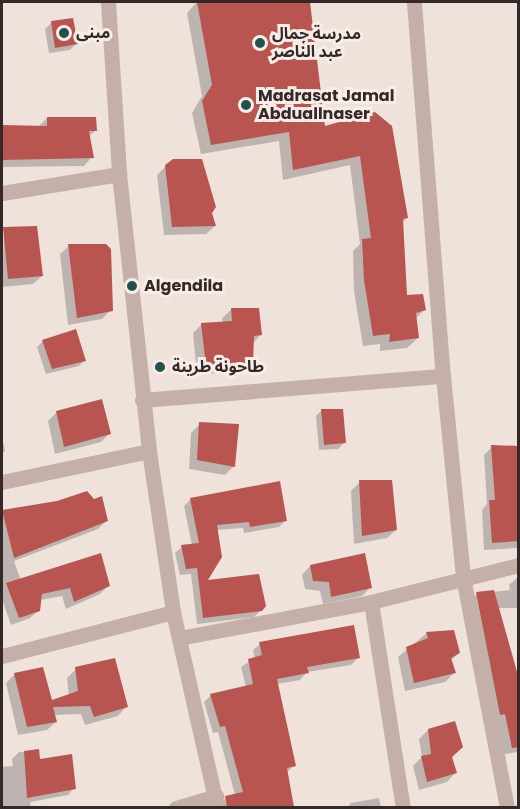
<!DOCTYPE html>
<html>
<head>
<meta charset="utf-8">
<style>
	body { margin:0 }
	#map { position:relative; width:520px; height:809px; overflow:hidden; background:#eee2db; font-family:Poppins,"Noto Sans Arabic",sans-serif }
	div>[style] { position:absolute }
	.shadow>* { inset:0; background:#0003 }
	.building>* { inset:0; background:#b85550 }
	.minor>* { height:15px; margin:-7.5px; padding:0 7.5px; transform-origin:7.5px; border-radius:7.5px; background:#c5b0a9 }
	.tertiary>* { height:15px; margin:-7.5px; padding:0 7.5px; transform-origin:7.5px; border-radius:7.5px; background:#c5b0a9 }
	.dots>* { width:16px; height:16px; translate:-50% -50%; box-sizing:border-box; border:3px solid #f7ede7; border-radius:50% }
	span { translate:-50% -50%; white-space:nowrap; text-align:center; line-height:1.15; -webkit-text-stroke:6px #f7ede7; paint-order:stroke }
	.poi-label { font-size:16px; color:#332928; font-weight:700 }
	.left { translate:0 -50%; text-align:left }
	.frame { position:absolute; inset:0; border:3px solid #332928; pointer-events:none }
</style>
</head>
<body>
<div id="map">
	<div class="shadow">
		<div style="clip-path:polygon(197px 2px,308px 2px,324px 128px,374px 114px,407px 218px,402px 223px,406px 297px,424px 310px,415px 319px,418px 338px,407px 348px,380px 351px,380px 344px,363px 346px,354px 291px,353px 251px,360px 244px,350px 165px,283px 180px,279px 141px,201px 154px,192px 113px,202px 96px,187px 13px)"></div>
		<div style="clip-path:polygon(51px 23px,76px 44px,70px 50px,49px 53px,45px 29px)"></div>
		<div style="clip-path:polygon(47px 118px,95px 131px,88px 137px,92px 157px,84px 166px,2px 167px,2px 126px,38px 127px)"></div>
		<div style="clip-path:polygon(166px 166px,211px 212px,215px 226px,206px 234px,164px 235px,157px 175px)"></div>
		<div style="clip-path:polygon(4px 229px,42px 276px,33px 284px,2px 287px)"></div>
		<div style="clip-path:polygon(69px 246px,111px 310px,102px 319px,68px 325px,60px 254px)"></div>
		<div style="clip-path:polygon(231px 310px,261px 334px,253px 343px,251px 363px,242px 372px,197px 374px,193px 333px,202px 324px,223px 323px,222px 318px)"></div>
		<div style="clip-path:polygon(43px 341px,85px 360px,79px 366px,46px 374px,37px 347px)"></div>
		<div style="clip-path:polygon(322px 410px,344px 443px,338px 449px,319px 450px,316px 416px)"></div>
		<div style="clip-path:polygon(57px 412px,110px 433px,101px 442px,55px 454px,48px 421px)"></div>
		<div style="clip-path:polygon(200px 424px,234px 466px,225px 475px,189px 469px,191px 433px)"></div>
		<div style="clip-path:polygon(2px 436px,5px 451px,2px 454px)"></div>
		<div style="clip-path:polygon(492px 447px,518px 447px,518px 548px,484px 550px,482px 510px,487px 504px,484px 455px)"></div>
		<div style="clip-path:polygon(360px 482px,396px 530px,387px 538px,354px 544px,351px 491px)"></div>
		<div style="clip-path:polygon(191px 499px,285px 521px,279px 527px,244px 533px,243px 528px,216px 530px,205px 582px,261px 610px,254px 617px,197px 624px,191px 574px,180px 575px,175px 553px,182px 547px,192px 545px,184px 506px)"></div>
		<div style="clip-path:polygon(57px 503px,106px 521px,98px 529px,14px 561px,21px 581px,108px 586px,100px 594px,66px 609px,62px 596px,40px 600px,39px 610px,30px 618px,11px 625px,2px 599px,2px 512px)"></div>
		<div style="clip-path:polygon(310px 566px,371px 587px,362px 596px,323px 604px,320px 591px,305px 589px,302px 575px)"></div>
		<div style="clip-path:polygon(518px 577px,518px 608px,496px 608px,518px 686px,518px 752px,504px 754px,469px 601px,477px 594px,510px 590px,509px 585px)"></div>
		<div style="clip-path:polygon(427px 633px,458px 653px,451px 661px,454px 673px,445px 682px,405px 691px,398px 657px)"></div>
		<div style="clip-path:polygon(260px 644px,358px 658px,351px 665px,307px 672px,300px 680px,277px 684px,294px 766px,286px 773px,292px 808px,220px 808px,226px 797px,235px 795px,218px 732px,213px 733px,204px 702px,211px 695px,246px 687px,241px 667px,255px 658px,253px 650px)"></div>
		<div style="clip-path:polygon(76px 669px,126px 707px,118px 716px,85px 725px,81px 714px,54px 715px,56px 722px,47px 730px,18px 735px,6px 683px,15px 674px,51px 702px,69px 696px,67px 678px)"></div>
		<div style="clip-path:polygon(428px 730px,451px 758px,455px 773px,447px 782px,419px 790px,413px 766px,422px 757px,419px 739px)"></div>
		<div style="clip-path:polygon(38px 751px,38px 761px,74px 788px,68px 795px,30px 802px,31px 808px,2px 808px,2px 767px,13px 766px,12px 759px,19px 752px)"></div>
		<div style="clip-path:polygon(379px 798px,381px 808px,347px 808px,351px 803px)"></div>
	</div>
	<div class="building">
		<div style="clip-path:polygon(197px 2px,310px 2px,325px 126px,375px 112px,392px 126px,408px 218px,403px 219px,407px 295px,423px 294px,426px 310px,416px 313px,419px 338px,389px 342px,390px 334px,373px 336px,364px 280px,362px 239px,371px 238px,360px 156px,293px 170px,289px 132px,211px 145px,202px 101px,212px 85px)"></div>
		<div style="clip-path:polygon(73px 18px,78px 44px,55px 48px,51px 21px)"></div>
		<div style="clip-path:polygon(47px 117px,96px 117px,97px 131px,89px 131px,94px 158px,2px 160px,2px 125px,47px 126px)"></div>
		<div style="clip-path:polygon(173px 159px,202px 159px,216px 207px,212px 213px,216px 226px,172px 227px,165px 165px)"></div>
		<div style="clip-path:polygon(37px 226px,43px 276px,8px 279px,3px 227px)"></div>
		<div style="clip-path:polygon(68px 244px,106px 244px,111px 249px,113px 311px,77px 318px)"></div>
		<div style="clip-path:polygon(231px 308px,259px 308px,262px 335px,254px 336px,253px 364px,206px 366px,201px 323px,232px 321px)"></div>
		<div style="clip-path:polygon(76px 329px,86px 361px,52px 369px,42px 340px)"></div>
		<div style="clip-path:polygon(102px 399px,111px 434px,64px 447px,56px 411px)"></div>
		<div style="clip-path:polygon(321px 409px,343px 409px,346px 443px,324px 445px)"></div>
		<div style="clip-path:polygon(199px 422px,239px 424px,235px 467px,197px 460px)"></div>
		<div style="clip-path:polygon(491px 445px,519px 446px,519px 541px,492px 543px,489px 500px,495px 500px)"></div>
		<div style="clip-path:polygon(359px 480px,392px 480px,397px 530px,362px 536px)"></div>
		<div style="clip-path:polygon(280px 481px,287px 521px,250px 527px,249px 522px,217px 525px,222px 557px,208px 580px,259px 574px,266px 606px,262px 611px,203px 618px,197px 568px,186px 569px,181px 545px,199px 543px,190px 498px)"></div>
		<div style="clip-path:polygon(87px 491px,94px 499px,102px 496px,108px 521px,14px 558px,2px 510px,57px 501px)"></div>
		<div style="clip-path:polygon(101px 553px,110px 586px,74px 602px,70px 588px,42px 594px,40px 611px,19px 618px,6px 583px)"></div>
		<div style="clip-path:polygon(365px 553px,372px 588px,331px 597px,329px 582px,313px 581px,310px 565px)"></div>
		<div style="clip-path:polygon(494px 590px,519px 679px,519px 747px,512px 748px,505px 714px,500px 715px,476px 592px)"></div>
		<div style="clip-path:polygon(354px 625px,360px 658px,307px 667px,309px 673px,277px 679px,296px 766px,287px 768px,294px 807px,227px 807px,225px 796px,243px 792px,225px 726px,220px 727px,210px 694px,253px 684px,248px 659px,262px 655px,259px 642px)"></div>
		<div style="clip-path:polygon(454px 630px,460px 653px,451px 658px,456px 673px,414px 683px,406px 647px,428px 638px,426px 632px)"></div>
		<div style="clip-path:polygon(115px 658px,128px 707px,94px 717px,90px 706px,53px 707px,57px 722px,27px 727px,14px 673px,43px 667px,52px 700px,78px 691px,75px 667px)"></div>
		<div style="clip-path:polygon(455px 721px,463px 747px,452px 757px,457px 773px,427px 782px,421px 756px,431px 754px,428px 729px)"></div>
		<div style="clip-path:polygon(39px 749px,40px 759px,72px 754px,76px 789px,27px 798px,24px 751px)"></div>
	</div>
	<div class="minor">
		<div style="left:414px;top:2px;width:375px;rotate:85.6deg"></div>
		<div style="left:443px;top:376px;width:202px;rotate:84.3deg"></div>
		<div style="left:463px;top:577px;width:235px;rotate:79.2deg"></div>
		<div style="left:2px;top:193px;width:119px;rotate:-9.2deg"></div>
		<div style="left:142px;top:400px;width:302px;rotate:-4.6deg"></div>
		<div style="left:2px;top:482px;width:150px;rotate:-11.9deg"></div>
		<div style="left:371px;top:602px;width:208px;rotate:81.2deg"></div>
		<div style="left:179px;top:638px;width:195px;rotate:-10.6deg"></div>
		<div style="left:371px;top:602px;width:152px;rotate:-14.1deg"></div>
		<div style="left:2px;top:656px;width:177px;rotate:-14.4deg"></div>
		<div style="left:176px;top:808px;width:42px;rotate:-16.7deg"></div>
	</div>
	<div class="tertiary">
		<div style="left:108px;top:2px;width:172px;rotate:86.3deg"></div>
		<div style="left:119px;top:174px;width:279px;rotate:83.8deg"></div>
		<div style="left:149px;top:451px;width:163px;rotate:81.5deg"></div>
		<div style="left:173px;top:612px;width:201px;rotate:77.3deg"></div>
	</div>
	<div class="dots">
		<div style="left:64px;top:33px;background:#22504a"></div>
		<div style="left:260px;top:43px;background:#22504a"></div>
		<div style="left:246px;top:105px;background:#22504a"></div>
		<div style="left:132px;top:286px;background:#22504a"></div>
		<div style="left:160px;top:367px;background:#22504a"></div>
	</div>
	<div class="poi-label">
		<span class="left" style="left:76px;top:33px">مبنى</span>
		<span class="left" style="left:272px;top:43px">مدرسة جمال<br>عبد الناصر</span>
		<span class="left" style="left:258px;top:105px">Madrasat Jamal<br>Abduallnaser</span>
		<span class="left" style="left:144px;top:286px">Algendila</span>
		<span class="left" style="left:172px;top:367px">طاحونة طرينة</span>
	</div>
	<div class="frame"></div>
</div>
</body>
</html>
